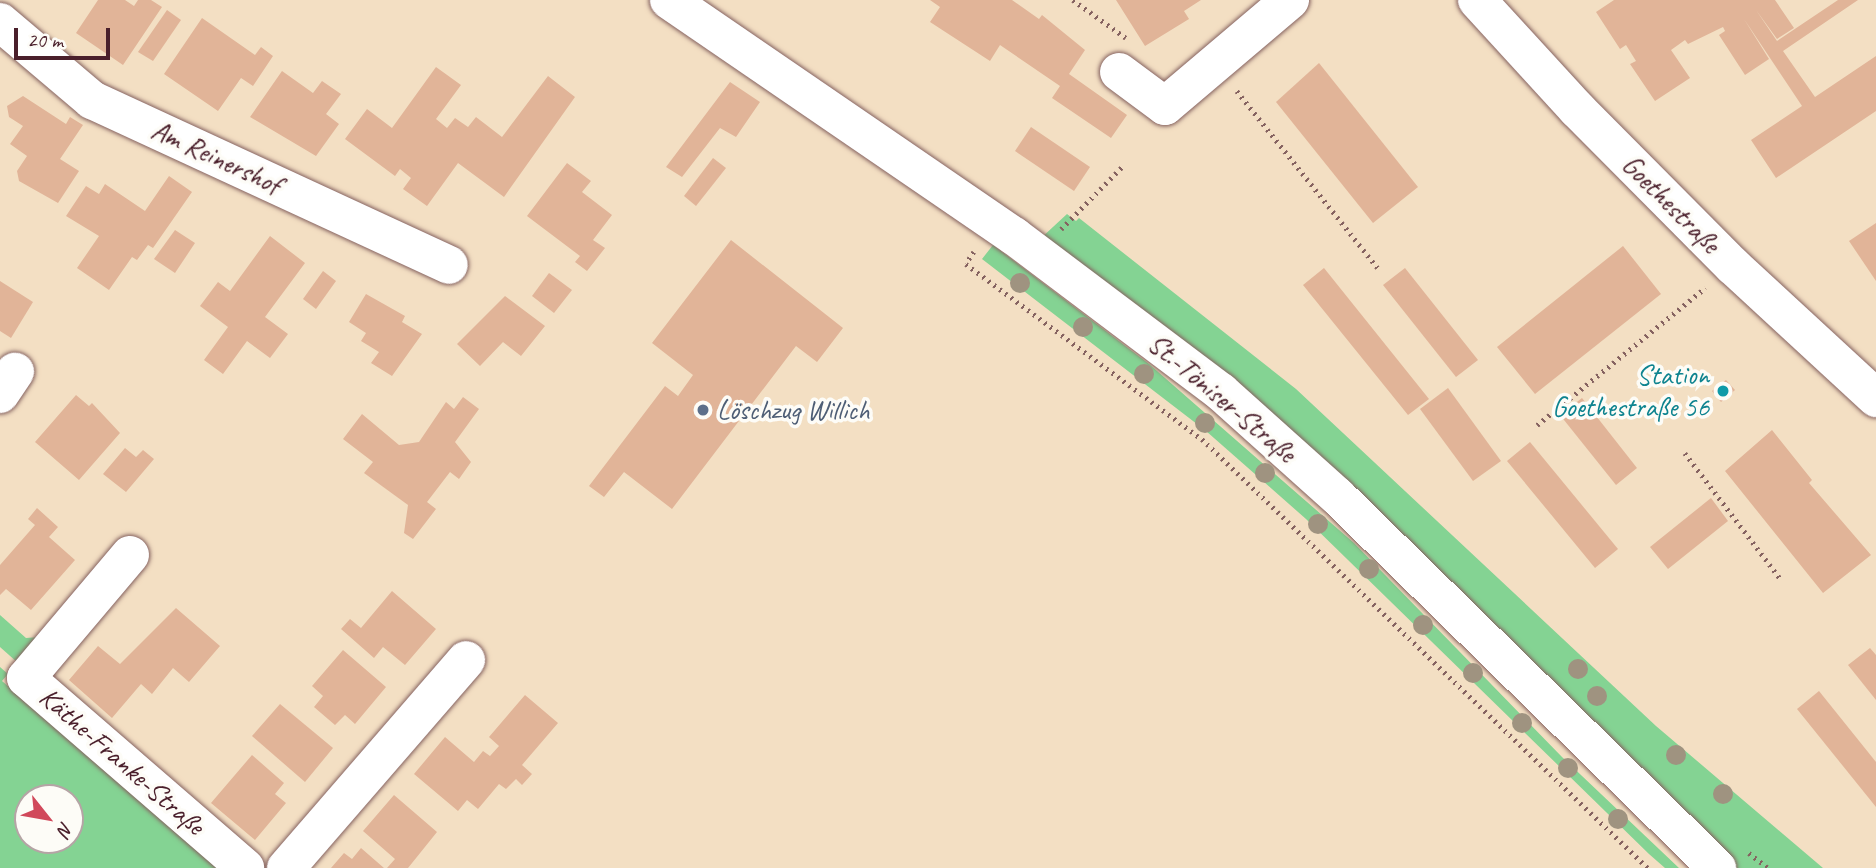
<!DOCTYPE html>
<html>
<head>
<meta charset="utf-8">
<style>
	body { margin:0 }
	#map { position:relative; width:1876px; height:868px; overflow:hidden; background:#f3dfc3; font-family:Caveat,sans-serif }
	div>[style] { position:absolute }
	.green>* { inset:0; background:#84d393 }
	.building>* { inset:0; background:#e1b498 }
	.path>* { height:4.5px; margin-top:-2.25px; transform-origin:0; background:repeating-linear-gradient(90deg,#856260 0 2px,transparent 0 7px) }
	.roads { filter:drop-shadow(0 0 2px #856260) drop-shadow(0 0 2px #856260) }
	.minor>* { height:38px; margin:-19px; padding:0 19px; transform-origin:19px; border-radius:19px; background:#fff }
	.major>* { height:38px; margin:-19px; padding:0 19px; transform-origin:19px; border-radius:19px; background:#fff }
	.trees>* { width:20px; height:20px; margin:-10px; border-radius:50%; background:#9f9380 }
	.dots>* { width:19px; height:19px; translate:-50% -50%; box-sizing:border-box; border:4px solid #fdfcf7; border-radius:50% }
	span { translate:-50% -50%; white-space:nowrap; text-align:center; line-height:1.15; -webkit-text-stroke:7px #fdfcf7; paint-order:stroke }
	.street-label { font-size:28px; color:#4a1f2b }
	.culture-label { font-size:28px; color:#0d838f }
	.right { translate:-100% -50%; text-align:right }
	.service-label { font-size:28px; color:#4e5e75 }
	.left { translate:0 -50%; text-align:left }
	.north { position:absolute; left:14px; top:784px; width:70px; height:70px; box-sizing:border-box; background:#fdfcf7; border:2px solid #b5a4a5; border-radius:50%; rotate:121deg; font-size:19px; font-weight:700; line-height:28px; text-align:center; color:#4a1f2b }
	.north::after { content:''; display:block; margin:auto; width:24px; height:32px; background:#d1495b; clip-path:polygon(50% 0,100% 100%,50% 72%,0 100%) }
	.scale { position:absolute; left:14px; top:28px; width:96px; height:32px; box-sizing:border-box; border:4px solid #4a1f2b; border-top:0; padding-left:9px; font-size:21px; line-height:24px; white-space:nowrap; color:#4a1f2b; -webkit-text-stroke:5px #fdfcf7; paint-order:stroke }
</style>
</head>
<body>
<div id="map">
	<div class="green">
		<div style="clip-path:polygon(1067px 214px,1076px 221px,1079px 218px,1296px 389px,1656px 726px,1823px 868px,1737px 868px,1040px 239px)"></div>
		<div style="clip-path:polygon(993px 245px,1149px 364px,1354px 543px,1562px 757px,1679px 868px,1665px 868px,1649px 854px,1306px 519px,1206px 431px,982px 259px)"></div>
		<div style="clip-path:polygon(0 615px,26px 638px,40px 637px,18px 663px,0 647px)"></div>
		<div style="clip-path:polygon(evenodd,0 667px,8px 674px,2px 681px,221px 868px,0 868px,0 667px,28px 798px,70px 798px,70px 840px,28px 840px,28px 798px)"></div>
	</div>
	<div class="building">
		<div style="clip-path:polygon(98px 0,125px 0,134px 6px,138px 0,151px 0,162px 7px,123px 65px,76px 33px)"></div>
		<div style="clip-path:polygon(930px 0,1012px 0,1039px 19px,1042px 15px,1085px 50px,1069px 74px,1127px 115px,1111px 138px,1052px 98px,1060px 86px,1000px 45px,990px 61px,930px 22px,940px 7px)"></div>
		<div style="clip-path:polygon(1116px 0,1201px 0,1184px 11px,1189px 19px,1145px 46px)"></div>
		<div style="clip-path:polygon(1614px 0,1775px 0,1794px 28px,1777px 39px,1756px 10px,1777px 41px,1838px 0,1858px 0,1783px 51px,1815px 97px,1876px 56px,1876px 111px,1776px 178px,1751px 140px,1802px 106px,1744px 19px,1769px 59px,1745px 75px,1719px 35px,1725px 31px,1723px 27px,1688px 44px,1685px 40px,1671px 50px,1690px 78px,1655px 101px,1630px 64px,1636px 61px,1626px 45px,1620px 49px,1596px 12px)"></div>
		<div style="clip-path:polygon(167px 10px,181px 20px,153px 61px,138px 52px)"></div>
		<div style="clip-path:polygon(202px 18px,255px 55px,261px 47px,273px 56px,253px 86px,241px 78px,218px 111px,164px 74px)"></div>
		<div style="clip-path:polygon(1319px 63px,1418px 187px,1373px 223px,1276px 102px)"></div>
		<div style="clip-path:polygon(436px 67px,461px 85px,436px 119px,447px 128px,455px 118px,468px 127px,476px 117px,502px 137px,548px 76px,575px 97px,504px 197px,458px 163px,427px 206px,403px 189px,411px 178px,400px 169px,395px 176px,345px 139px,367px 109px,392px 128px)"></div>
		<div style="clip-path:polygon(282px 71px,313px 93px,322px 81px,341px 94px,326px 114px,339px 124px,316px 156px,250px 117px)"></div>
		<div style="clip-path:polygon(730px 82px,760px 102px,736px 137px,720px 128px,682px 177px,666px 167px)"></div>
		<div style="clip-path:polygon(23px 96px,66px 124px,70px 117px,83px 125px,60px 159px,79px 171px,58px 203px,19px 181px,17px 171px,27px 156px,10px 144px,23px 126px,9px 117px,7px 106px)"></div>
		<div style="clip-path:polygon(1031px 127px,1090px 167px,1074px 191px,1015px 151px)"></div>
		<div style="clip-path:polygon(713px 158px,726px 168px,696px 206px,684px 196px)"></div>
		<div style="clip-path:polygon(567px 163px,591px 181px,582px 192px,612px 215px,593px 240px,605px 248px,587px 271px,575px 262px,580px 256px,527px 216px)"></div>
		<div style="clip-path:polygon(169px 176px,192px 192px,153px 248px,148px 245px,137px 260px,132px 257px,109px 290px,77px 268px,99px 236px,66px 216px,86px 186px,99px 194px,105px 184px,145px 211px)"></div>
		<div style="clip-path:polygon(1876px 223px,1876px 281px,1849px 241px)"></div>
		<div style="clip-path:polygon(175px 230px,195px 243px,175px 273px,154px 259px)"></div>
		<div style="clip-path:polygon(270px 236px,305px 263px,265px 317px,288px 334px,270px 358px,247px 341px,223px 374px,204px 360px,228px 327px,200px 306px,218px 282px,230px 291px)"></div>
		<div style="clip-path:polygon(731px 240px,843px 328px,817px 362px,796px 346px,672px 509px,624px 472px,604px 497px,589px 486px,665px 386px,678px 396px,693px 375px,652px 343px)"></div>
		<div style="clip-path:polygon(1623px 246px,1661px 294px,1535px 394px,1497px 347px)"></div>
		<div style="clip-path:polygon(1324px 268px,1429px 399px,1408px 415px,1303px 285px)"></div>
		<div style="clip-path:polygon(1405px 268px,1478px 360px,1456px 377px,1383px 285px)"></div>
		<div style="clip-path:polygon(323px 271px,336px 281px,316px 309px,303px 299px)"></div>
		<div style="clip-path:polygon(549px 273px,572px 290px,554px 313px,532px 296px)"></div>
		<div style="clip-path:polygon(0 281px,33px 302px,11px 338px,0 331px)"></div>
		<div style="clip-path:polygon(366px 294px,405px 316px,402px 322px,422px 334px,392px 376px,371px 363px,379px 352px,361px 341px,366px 333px,349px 322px)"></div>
		<div style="clip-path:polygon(505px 296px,545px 326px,521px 356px,503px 342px,480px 366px,457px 344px)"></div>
		<div style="clip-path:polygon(1726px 380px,1735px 390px,1721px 402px,1712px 391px)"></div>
		<div style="clip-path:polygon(1448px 388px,1501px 461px,1473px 481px,1420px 409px)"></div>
		<div style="clip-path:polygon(76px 395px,89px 406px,92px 403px,120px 433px,79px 480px,35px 442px)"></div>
		<div style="clip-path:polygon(463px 397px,479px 409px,455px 442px,471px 462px,459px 479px,450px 472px,427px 502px,436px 509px,413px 539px,404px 533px,408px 505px,364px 473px,373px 462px,343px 439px,362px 414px,399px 445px,419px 442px,446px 402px,454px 409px)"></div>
		<div style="clip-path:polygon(1582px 398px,1637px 468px,1616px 485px,1560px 415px)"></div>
		<div style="clip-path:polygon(1772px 430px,1812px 480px,1809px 483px,1871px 555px,1823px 593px,1725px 471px)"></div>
		<div style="clip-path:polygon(1530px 442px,1618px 549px,1595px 568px,1507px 461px)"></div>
		<div style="clip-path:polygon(125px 448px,136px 457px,143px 450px,154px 459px,126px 492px,103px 474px)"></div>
		<div style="clip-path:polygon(1711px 498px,1728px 521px,1668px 569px,1650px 547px)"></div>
		<div style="clip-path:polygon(37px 508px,58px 527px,49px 537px,75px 560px,31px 610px,6px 589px,0 595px,0 565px,35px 525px,28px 519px)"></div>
		<div style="clip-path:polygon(392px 591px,436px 629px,405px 665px,383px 647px,374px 658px,341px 629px,350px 619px,361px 628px)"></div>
		<div style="clip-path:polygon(176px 608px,220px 646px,189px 682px,173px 668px,152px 694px,141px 684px,112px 718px,69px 680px,98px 646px,120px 664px)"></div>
		<div style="clip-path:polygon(1870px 648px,1876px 655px,1876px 700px,1848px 665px)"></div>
		<div style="clip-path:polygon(343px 650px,386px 687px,355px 724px,345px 715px,335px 725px,314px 707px,323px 696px,312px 686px)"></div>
		<div style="clip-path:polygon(1819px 691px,1876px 762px,1876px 807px,1797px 709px)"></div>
		<div style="clip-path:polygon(525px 695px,558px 723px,522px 765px,532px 774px,522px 785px,516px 779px,506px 789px,499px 784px,478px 809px,467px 800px,458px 811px,414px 774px,445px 737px,474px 762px,483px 751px,490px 756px,499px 746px,489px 737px)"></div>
		<div style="clip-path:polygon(280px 704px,333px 748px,305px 782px,252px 736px)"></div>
		<div style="clip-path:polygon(252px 755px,284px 783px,275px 794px,286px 803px,255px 840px,211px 803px)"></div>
		<div style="clip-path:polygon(394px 795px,437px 832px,408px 868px,387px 868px,395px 859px,363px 831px)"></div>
		<div style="clip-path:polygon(361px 848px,384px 868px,331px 868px,344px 853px,352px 859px)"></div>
	</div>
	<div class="path">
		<div style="left:1073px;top:0;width:65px;rotate:35.6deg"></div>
		<div style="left:1237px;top:91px;width:226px;rotate:51.5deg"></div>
		<div style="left:1061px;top:229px;width:87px;rotate:-45.5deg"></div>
		<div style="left:974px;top:252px;width:14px;rotate:124deg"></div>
		<div style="left:966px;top:264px;width:294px;rotate:36.6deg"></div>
		<div style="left:1202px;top:439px;width:619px;rotate:43.89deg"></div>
		<div style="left:1537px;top:425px;width:217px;rotate:-39.2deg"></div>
		<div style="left:1685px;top:453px;width:157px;rotate:52.8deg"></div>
		<div style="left:1749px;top:853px;width:24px;rotate:38deg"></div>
	</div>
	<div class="roads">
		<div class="minor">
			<div style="left:1477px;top:0;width:148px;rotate:47.5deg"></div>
			<div style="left:1577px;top:109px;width:221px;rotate:45.2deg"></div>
			<div style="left:1733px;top:266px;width:195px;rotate:42.7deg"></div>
			<div style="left:0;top:22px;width:121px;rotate:40.3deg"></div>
			<div style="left:92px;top:100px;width:393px;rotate:24.8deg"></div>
			<div style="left:1119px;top:72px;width:57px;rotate:36.5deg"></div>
			<div style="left:1165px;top:106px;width:164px;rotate:-40.3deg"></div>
			<div style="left:0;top:394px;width:27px;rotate:-56deg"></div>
			<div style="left:130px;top:555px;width:161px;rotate:130.2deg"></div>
			<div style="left:26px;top:678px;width:290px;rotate:40.9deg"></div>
			<div style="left:286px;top:868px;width:275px;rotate:-49.1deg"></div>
		</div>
		<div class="major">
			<div style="left:669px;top:0;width:418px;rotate:34.4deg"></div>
			<div style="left:1014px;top:236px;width:259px;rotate:37deg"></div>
			<div style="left:1221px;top:392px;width:156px;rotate:41.9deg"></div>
			<div style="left:1337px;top:496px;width:532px;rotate:44.39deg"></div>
		</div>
	</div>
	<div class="trees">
		<div style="left:1020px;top:283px"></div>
		<div style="left:1083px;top:327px"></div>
		<div style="left:1144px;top:374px"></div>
		<div style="left:1205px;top:423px"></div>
		<div style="left:1265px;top:473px"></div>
		<div style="left:1318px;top:524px"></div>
		<div style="left:1369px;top:569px"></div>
		<div style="left:1423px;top:625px"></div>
		<div style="left:1578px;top:669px"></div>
		<div style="left:1473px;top:673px"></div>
		<div style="left:1597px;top:696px"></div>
		<div style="left:1522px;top:723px"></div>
		<div style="left:1676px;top:755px"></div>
		<div style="left:1568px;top:768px"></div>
		<div style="left:1723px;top:794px"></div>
		<div style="left:1618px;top:819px"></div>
	</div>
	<div class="dots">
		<div style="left:1723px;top:391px;background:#0f9aa8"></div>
		<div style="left:703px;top:410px;background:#5c6f8a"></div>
	</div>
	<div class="street-label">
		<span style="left:216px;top:157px;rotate:25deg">Am Reinershof</span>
		<span style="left:1671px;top:204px;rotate:45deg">Goethestraße</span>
		<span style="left:1222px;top:398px;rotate:40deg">St.-Töniser-Straße</span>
		<span style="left:122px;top:761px;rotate:41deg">Käthe-Franke-Straße</span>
	</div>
	<div class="culture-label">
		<span class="right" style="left:1709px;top:391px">Station<br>Goethestraße 56</span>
	</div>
	<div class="service-label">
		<span class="left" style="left:717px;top:410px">Löschzug Willich</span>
	</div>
	<div class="north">N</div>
	<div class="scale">20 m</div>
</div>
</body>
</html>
